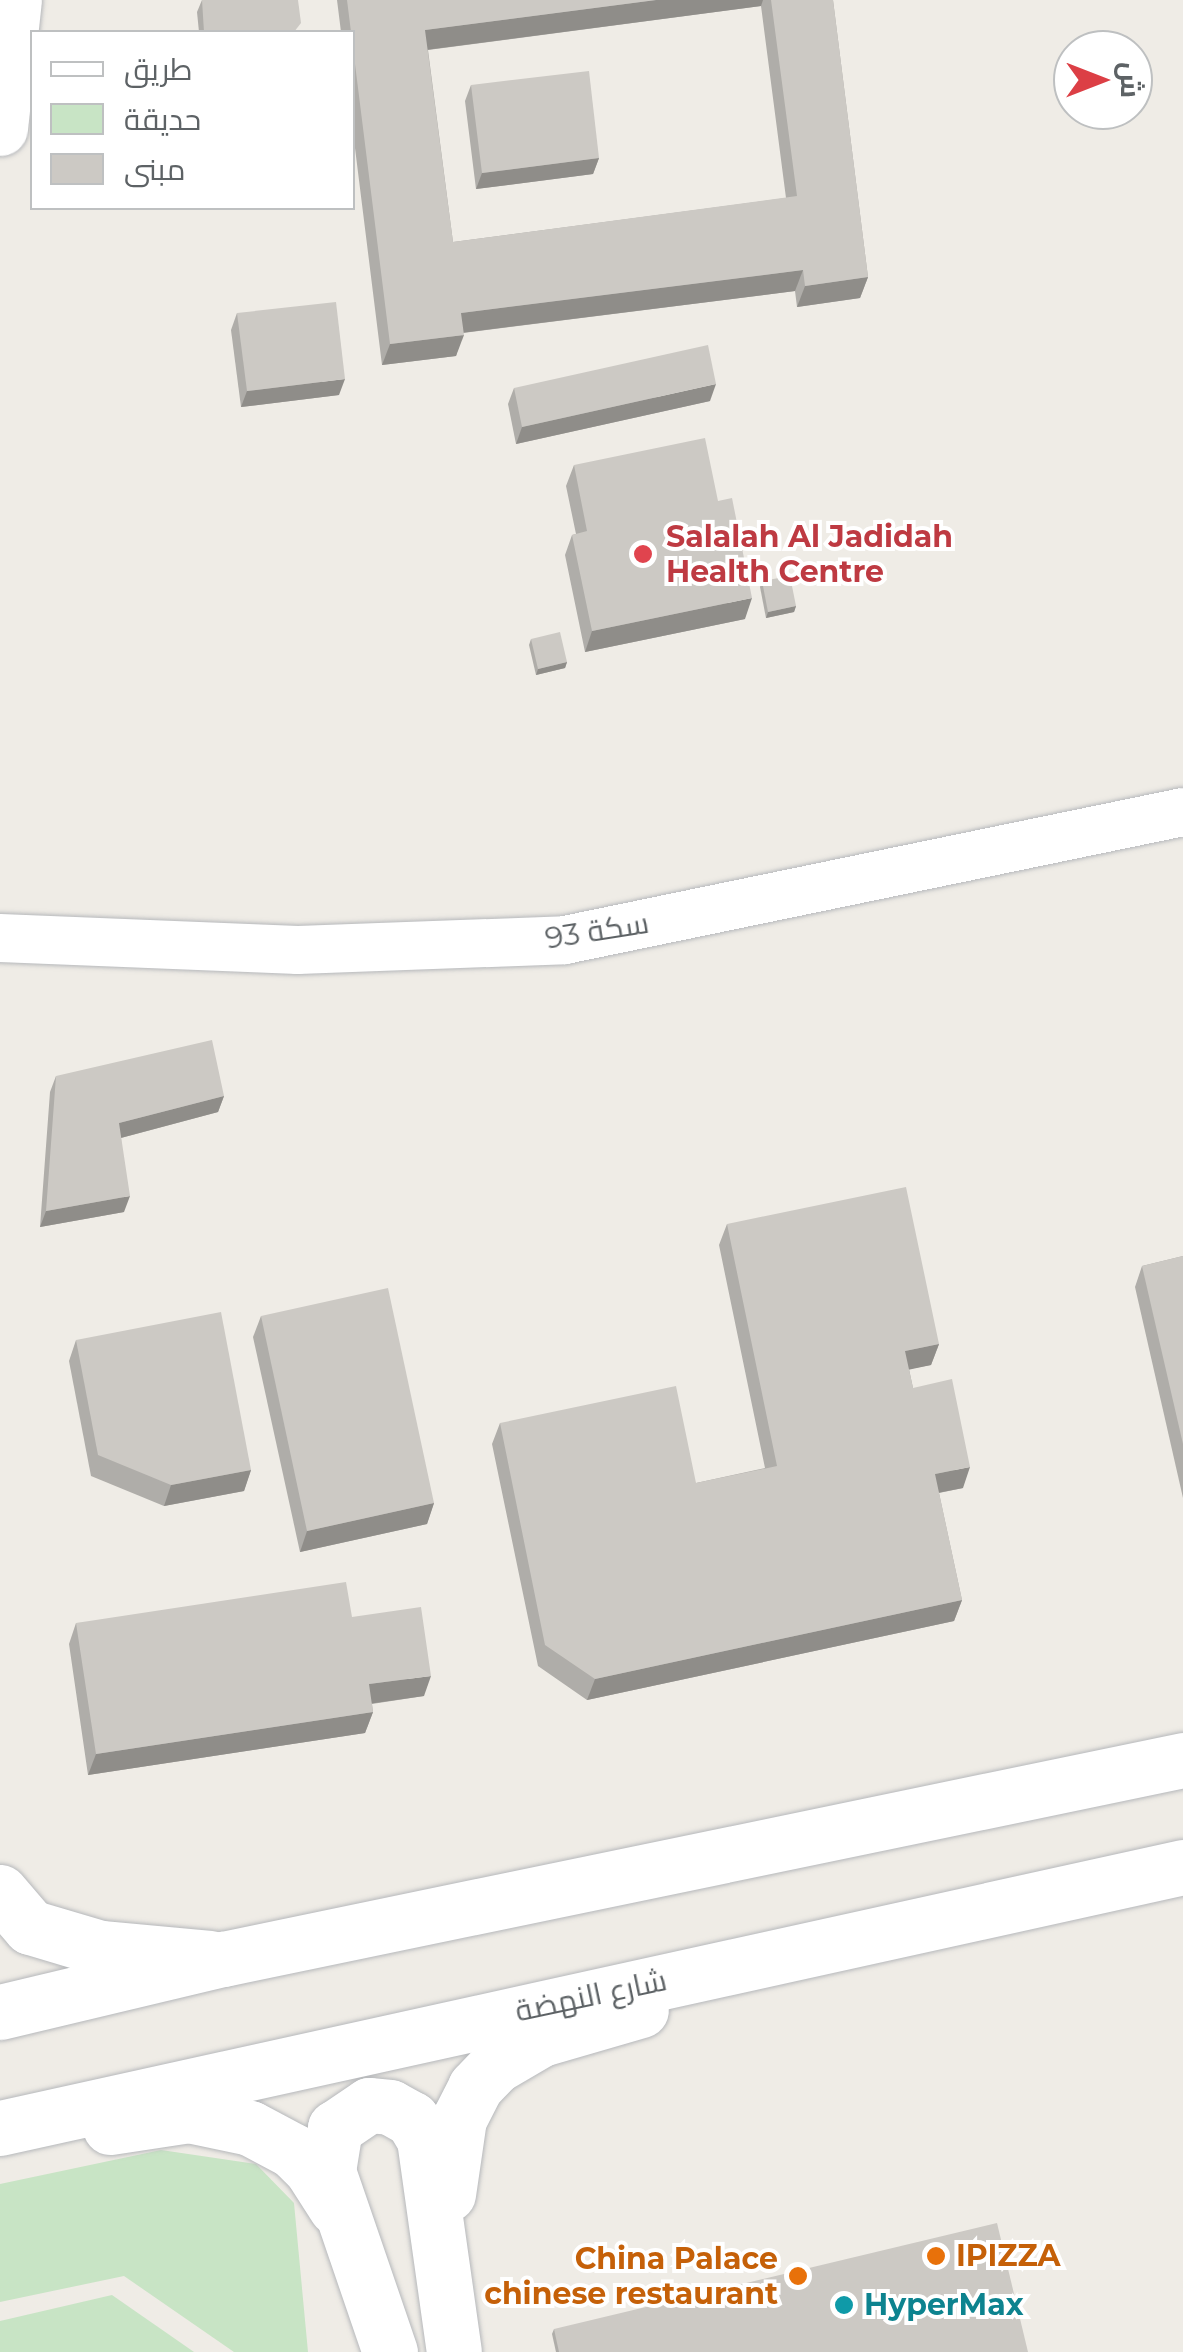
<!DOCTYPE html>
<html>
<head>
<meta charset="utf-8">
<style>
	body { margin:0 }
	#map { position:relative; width:1183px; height:2352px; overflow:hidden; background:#efece6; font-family:Montserrat,Cairo,sans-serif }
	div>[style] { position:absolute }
	.green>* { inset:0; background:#c8e4c5 }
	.roads { filter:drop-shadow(0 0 2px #b6b8bb) drop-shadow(0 0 2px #b6b8bb) }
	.minor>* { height:48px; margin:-24px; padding:0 24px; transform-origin:24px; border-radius:24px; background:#fff }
	.tertiary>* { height:55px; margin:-27.5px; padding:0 27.5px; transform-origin:27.5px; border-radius:27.5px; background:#fff }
	.secondary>* { height:55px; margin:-27.5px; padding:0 27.5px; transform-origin:27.5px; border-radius:27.5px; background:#fff }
	.wall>* { inset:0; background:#afada9 }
	.shaded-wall>* { inset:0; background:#8f8d89 }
	.building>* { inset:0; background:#ccc9c4 }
	.dots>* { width:28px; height:28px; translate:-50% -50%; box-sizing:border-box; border:5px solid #fff; border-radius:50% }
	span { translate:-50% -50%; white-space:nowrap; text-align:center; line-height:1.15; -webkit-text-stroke:8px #fff; paint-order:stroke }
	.health-label { font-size:30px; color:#be3a42; font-weight:700 }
	.left { translate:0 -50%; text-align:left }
	.street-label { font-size:30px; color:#5d6265 }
	.food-label { font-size:30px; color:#c56008; font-weight:700 }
	.right { translate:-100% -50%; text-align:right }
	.culture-label { font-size:30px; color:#0d838f; font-weight:700 }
	.legend { position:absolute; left:30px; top:30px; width:325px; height:180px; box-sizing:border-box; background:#fff; border:2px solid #bec0c1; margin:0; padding:12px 18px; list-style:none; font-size:30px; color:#5d6265 }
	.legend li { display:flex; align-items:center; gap:20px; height:50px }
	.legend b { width:50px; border:2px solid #bec0c1 }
	.north { position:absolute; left:1053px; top:30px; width:100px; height:100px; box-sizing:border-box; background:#fff; border:2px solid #bec0c1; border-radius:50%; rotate:90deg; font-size:28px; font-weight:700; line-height:40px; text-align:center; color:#5d6265 }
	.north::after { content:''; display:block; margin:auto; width:35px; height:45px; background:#dc3f45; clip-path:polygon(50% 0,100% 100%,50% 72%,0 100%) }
</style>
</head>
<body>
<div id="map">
	<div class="green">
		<div style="clip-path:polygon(161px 2150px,256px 2164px,294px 2203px,308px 2352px,234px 2352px,124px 2276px,0 2302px,0 2184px)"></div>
		<div style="clip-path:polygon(112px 2295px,194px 2352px,0 2352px,0 2321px)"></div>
	</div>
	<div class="roads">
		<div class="minor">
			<div style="left:0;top:938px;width:298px;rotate:2.3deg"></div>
			<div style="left:298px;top:950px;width:267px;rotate:-2.1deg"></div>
			<div style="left:565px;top:940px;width:631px;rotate:-11.7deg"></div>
		</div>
		<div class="tertiary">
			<div style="left:0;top:128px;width:129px;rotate:-83.8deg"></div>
			<div style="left:0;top:1892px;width:46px;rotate:49.4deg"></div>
			<div style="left:30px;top:1927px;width:74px;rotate:16.5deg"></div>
			<div style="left:101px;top:1948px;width:109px;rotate:5.2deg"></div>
			<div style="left:110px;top:2127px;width:80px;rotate:-8.6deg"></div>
			<div style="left:189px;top:2115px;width:62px;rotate:12deg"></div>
			<div style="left:250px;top:2128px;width:49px;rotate:28.1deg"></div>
			<div style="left:293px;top:2151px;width:25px;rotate:45deg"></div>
			<div style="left:311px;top:2169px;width:46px;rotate:57.3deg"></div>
			<div style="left:448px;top:2194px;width:76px;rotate:-81.7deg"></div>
			<div style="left:459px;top:2119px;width:36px;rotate:-63deg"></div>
			<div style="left:475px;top:2087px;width:29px;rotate:-46deg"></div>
			<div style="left:495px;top:2066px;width:53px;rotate:-30.4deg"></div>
			<div style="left:541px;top:2039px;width:104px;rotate:-16.2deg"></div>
			<div style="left:390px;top:2352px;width:191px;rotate:-108.9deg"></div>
			<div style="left:328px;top:2171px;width:44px;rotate:-80.8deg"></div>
			<div style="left:335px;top:2128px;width:41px;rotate:-34.1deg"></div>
			<div style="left:369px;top:2105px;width:21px;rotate:5deg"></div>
			<div style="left:390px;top:2107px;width:25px;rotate:29deg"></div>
			<div style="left:412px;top:2119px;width:23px;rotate:59deg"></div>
			<div style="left:424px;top:2139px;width:215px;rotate:82deg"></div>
		</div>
		<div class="secondary">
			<div style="left:0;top:2012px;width:229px;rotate:-13.4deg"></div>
			<div style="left:223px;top:1959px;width:980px;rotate:-11.71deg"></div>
			<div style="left:0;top:2128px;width:1211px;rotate:-12.44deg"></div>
		</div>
	</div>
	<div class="wall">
		<div style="clip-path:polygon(202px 0,298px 32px,199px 32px,197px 12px)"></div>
		<div style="clip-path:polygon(evenodd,337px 0,833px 0,868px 277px,860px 298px,797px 307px,795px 291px,463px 333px,456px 356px,382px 365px,352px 124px,352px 32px,341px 32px,337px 0,761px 6px,786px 198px,453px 242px,428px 50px,761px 6px)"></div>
		<div style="clip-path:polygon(471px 85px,599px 158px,593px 174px,476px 189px,465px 101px)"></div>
		<div style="clip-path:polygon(237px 313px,339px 395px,241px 407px,231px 330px)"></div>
		<div style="clip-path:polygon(514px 388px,710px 401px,516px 444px,508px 404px)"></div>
		<div style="clip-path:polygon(574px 465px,745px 619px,585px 652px,565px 555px,572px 535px,576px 534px,566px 486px)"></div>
		<div style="clip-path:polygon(762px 581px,796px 606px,794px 612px,766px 618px,760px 587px)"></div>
		<div style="clip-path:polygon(531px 639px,567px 662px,565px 668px,536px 675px,529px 645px)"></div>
		<div style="clip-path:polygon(56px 1076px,224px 1096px,218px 1112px,121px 1138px,124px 1212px,40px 1227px,50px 1092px)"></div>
		<div style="clip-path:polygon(727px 1224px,939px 1344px,931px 1365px,909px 1369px,913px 1388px,963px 1488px,939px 1493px,962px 1600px,954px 1621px,587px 1700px,538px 1666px,492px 1444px,500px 1423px,696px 1483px,765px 1468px,719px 1245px)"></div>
		<div style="clip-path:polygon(1183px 1256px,1183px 1498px,1135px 1287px,1142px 1266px)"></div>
		<div style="clip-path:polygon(261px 1316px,434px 1503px,427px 1524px,300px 1552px,253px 1337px)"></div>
		<div style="clip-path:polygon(76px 1340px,251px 1470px,244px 1491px,164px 1506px,91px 1476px,69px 1361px)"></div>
		<div style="clip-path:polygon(352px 1617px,424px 1696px,372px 1704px,373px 1712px,365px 1733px,88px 1775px,69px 1644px,76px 1623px)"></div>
		<div style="clip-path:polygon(554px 2329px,1028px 2352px,556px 2352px,552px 2334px)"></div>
	</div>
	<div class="shaded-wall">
		<div style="clip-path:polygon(656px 0,763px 0,761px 6px,418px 51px,425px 30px)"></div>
		<div style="clip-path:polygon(599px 158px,593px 174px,476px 189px,482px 173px)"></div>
		<div style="clip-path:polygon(803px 270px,795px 291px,453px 334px,461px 313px)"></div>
		<div style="clip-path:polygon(868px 277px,860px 298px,797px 307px,805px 286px)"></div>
		<div style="clip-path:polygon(464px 335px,456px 356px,382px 365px,390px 344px)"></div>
		<div style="clip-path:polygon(345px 379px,339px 395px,241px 407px,247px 391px)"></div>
		<div style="clip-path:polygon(716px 384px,710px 401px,516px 444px,522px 427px)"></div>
		<div style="clip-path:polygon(752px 598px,745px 619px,585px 652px,592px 631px)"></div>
		<div style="clip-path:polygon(796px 606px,794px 612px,766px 618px,768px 612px)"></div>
		<div style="clip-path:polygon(567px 662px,565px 668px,536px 675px,538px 669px)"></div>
		<div style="clip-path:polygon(224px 1096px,218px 1112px,113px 1140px,119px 1123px)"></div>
		<div style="clip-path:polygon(130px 1196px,124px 1212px,40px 1227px,46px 1211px)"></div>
		<div style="clip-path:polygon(939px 1344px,931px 1365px,898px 1372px,905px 1351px)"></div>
		<div style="clip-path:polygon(970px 1467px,963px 1488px,927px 1495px,935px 1474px)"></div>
		<div style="clip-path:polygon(251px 1470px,244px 1491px,164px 1506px,171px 1485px)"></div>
		<div style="clip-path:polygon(434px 1503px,427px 1524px,300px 1552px,307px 1531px)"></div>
		<div style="clip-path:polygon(962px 1600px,954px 1621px,587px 1700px,595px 1679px)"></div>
		<div style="clip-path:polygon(431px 1676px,424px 1696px,361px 1705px,369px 1684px)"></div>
		<div style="clip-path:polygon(373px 1712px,365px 1733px,88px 1775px,96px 1754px)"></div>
	</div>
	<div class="building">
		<div style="clip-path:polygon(202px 0,298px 0,301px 23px,294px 32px,204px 32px)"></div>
		<div style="clip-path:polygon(347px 0,656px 0,425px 30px,453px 242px,797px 196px,771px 0,833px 0,868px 277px,805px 286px,803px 270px,461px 313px,464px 335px,390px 344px)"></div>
		<div style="clip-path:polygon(589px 71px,599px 158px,482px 173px,471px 85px)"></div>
		<div style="clip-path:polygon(336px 302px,345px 379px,247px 391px,237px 313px)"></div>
		<div style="clip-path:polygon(708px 345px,716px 384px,522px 427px,514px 388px)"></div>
		<div style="clip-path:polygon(705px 438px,718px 501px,732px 498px,752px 598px,592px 631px,572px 535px,587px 531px,574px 465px)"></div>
		<div style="clip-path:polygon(790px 576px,796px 606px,768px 612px,762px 581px)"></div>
		<div style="clip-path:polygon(560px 632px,567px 662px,538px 669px,531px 639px)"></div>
		<div style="clip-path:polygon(212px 1040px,224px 1096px,119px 1123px,130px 1196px,46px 1211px,56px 1076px)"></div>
		<div style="clip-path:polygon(906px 1187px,939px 1344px,905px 1351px,913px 1388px,952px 1379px,970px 1467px,935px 1474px,962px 1600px,595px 1679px,545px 1645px,500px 1423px,676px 1386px,696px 1483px,777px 1466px,727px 1224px)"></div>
		<div style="clip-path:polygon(1183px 1256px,1183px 1444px,1142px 1266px)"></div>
		<div style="clip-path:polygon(388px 1288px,434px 1503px,307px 1531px,261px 1316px)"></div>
		<div style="clip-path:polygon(221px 1312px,251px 1470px,171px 1485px,98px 1455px,76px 1340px)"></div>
		<div style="clip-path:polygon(346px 1582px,352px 1617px,421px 1607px,431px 1676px,369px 1684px,373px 1712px,96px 1754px,76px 1623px)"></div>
		<div style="clip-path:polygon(997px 2223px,1028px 2352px,559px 2352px,554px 2329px)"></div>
	</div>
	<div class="dots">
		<div style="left:643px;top:554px;background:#e0444e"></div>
		<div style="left:936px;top:2256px;background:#e8710a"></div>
		<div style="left:798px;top:2276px;background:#e8710a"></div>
		<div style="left:844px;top:2305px;background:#0f9aa8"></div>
	</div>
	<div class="health-label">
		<span class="left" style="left:666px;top:554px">Salalah Al Jadidah<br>Health Centre</span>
	</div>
	<div class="street-label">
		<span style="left:597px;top:931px;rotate:-9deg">سكة 93</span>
		<span style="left:591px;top:1996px;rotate:-12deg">شارع النهضة</span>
	</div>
	<div class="food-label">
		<span class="left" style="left:956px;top:2256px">IPIZZA</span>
		<span class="right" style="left:778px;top:2276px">China Palace<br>chinese restaurant</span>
	</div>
	<div class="culture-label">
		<span class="left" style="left:864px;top:2305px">HyperMax</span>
	</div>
	<ul class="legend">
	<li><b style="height:12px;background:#fff"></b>طريق</li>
	<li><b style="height:28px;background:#c8e4c5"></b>حديقة</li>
	<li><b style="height:28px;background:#ccc9c4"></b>مبنى</li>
	</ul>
	<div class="north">ش</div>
</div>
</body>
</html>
